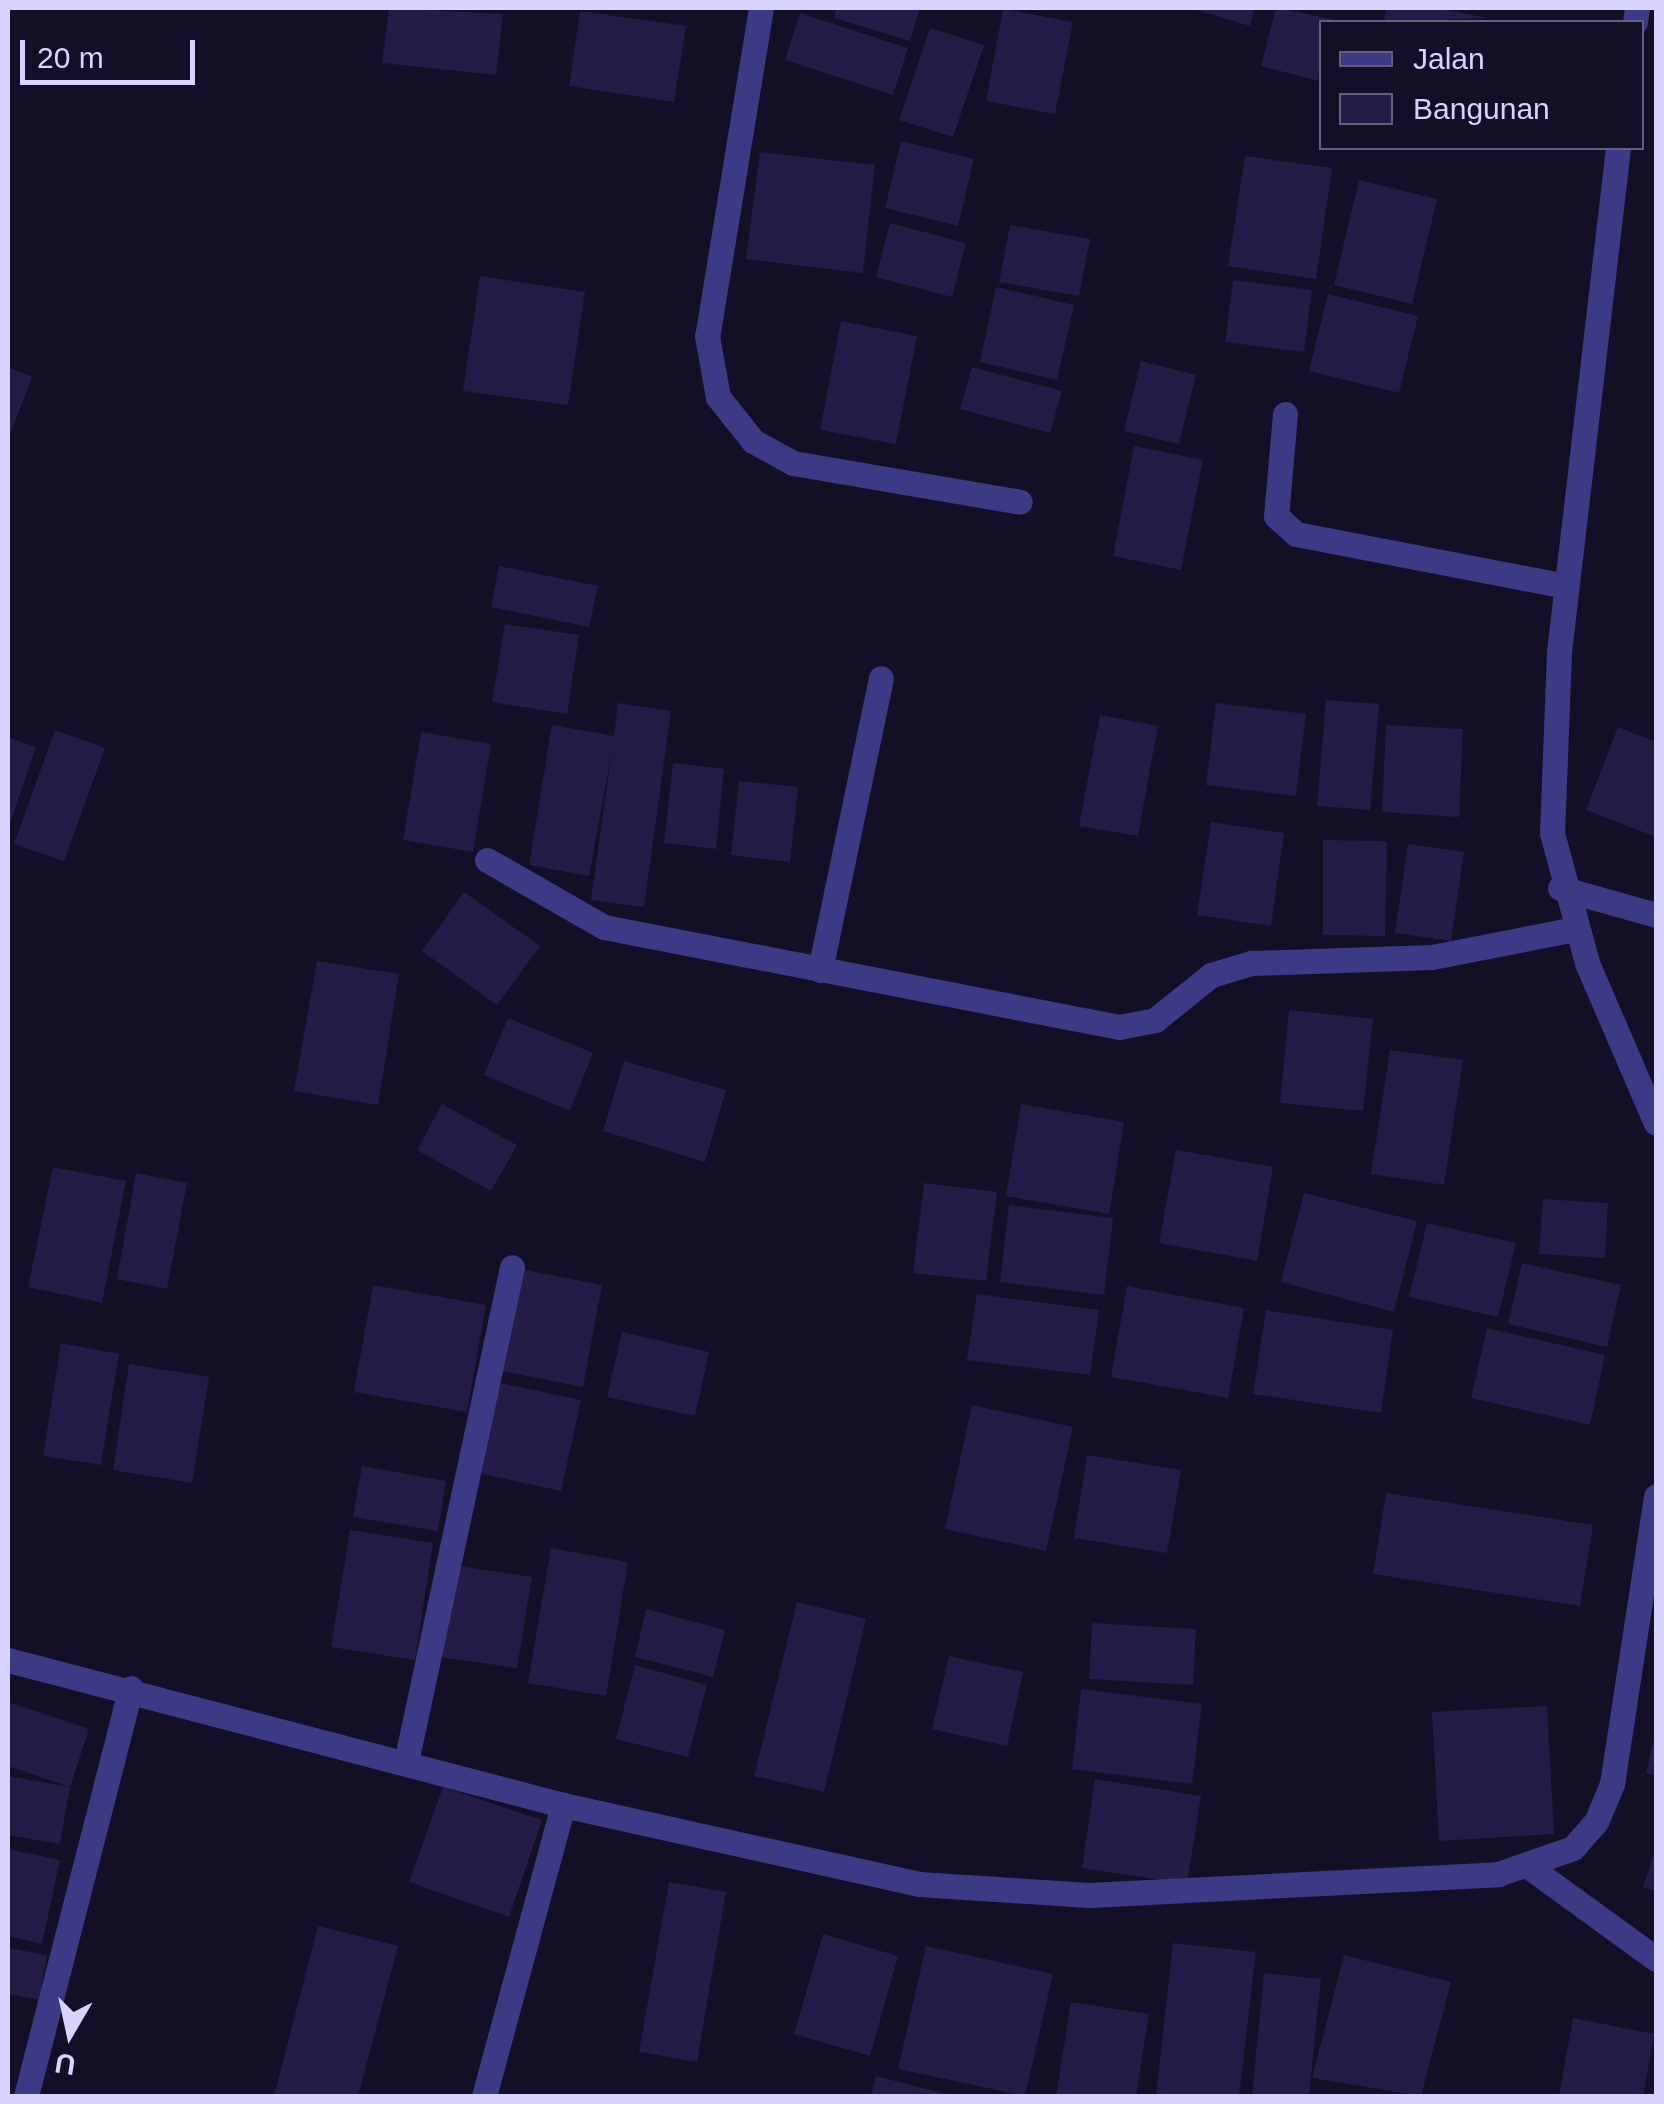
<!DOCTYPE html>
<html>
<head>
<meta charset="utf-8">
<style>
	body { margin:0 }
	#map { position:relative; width:1664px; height:2104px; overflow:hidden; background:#130f26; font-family:Arial,sans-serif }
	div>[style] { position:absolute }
	.building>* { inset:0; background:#241b47 }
	.minor>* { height:25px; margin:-12.5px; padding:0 12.5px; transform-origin:12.5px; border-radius:12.5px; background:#3d3a85 }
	span { translate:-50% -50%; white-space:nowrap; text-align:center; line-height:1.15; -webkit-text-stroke:9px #130f26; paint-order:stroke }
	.frame { position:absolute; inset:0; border:10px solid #d9d4ff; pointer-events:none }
	.legend { position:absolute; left:1319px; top:20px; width:325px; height:130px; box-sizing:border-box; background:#130f26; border:2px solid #625e7d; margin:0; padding:12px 18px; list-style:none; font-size:30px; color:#d9d4ff }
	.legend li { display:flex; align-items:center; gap:20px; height:50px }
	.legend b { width:50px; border:2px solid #625e7d }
	.north { position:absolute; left:20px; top:1984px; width:100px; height:100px; -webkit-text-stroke:8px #130f26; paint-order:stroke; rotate:189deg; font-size:28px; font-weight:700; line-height:40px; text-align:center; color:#d9d4ff }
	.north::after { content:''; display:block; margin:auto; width:35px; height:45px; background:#d9d4ff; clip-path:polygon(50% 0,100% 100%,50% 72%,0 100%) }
	.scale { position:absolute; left:20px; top:40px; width:175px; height:45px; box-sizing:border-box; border:5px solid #d9d4ff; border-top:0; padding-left:12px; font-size:30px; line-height:35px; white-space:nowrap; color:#d9d4ff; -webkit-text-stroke:8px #130f26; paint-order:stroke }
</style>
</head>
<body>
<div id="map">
	<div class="building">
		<div style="clip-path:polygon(389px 8px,503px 14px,496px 75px,382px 63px)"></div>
		<div style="clip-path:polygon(837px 8px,920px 8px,910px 41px,834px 18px)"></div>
		<div style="clip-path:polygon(1190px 8px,1254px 8px,1250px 26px)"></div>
		<div style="clip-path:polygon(1276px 8px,1341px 21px,1322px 22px,1318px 81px,1261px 66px)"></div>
		<div style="clip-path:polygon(1386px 8px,1435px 8px,1489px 18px,1384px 22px)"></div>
		<div style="clip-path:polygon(1003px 9px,1073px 22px,1055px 114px,986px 101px)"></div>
		<div style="clip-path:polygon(580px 11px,686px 26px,674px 102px,569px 86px)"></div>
		<div style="clip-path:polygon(800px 13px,908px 48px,893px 95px,785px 60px)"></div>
		<div style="clip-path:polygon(930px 28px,984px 45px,953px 137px,899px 120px)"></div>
		<div style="clip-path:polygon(901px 141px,974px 159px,958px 226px,885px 208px)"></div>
		<div style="clip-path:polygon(760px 152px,875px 165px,863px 273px,746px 259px)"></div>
		<div style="clip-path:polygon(1245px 156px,1332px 168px,1316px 279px,1228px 266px)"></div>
		<div style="clip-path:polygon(1359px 180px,1437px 199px,1412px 304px,1334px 285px)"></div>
		<div style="clip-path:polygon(890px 223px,966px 243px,952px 297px,876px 277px)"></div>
		<div style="clip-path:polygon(1010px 225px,1090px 239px,1079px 296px,999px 282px)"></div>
		<div style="clip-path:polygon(480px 276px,585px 292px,568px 405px,463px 391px)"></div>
		<div style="clip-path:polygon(1233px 280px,1312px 290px,1304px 352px,1225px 342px)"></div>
		<div style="clip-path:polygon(996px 287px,1074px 305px,1057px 380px,980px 362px)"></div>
		<div style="clip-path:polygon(1328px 294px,1418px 316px,1399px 393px,1309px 371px)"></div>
		<div style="clip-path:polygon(841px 321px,917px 336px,896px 444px,820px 430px)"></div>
		<div style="clip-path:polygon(1141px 361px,1196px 375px,1179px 444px,1124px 431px)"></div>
		<div style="clip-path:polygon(8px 367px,32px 377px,8px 440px)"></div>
		<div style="clip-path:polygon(972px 367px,1062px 391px,1050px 433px,960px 409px)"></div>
		<div style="clip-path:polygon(1134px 446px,1203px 460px,1181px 570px,1113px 556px)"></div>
		<div style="clip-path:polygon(499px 566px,598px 586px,589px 627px,491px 607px)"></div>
		<div style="clip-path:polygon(505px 624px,579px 635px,567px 714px,492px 702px)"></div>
		<div style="clip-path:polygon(1326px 700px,1379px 704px,1370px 810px,1317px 806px)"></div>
		<div style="clip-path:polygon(618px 703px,671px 711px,644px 907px,591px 900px,612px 750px,589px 876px,529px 865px,552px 725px,614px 736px)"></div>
		<div style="clip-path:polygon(1216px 703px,1306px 714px,1296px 796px,1206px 785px)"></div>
		<div style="clip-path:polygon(1100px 715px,1158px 726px,1138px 836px,1079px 826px)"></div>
		<div style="clip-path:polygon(1386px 725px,1463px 729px,1459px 817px,1382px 812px)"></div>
		<div style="clip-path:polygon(1618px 727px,1656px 742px,1656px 837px,1586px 810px)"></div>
		<div style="clip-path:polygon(55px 730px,105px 748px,64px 861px,14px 844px)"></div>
		<div style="clip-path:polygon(421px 732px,491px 744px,473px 852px,403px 840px)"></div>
		<div style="clip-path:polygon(8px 737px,36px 747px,8px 829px)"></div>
		<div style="clip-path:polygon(673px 763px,724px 769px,716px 849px,664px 843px)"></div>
		<div style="clip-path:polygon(739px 781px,798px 787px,790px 862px,731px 855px)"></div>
		<div style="clip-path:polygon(1211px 822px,1284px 833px,1271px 926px,1197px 915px)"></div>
		<div style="clip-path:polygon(1323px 840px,1387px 841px,1385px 936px,1323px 935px)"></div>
		<div style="clip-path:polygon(1408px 844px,1464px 852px,1451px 941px,1395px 933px)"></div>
		<div style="clip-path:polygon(464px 892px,540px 946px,497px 1005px,422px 951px)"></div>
		<div style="clip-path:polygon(317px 961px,399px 974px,378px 1105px,294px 1091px)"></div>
		<div style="clip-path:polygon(1289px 1010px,1373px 1019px,1363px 1111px,1280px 1103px)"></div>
		<div style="clip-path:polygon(508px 1018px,593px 1053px,570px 1111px,484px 1075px)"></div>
		<div style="clip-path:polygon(1390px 1050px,1463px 1060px,1444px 1185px,1371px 1174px)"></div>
		<div style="clip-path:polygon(624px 1061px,726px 1090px,705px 1162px,603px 1131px)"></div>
		<div style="clip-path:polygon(442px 1104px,517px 1145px,491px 1191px,417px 1150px)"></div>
		<div style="clip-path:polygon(1021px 1104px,1124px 1122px,1109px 1214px,1006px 1196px)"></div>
		<div style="clip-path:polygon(1176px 1150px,1273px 1167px,1257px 1261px,1159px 1243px)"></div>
		<div style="clip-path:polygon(53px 1167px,126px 1181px,102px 1303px,28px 1287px)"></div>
		<div style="clip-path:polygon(136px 1173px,187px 1183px,167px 1289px,117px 1279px)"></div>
		<div style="clip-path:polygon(924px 1183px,997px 1192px,986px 1281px,913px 1273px)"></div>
		<div style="clip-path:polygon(1304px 1193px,1417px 1221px,1394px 1312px,1281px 1282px)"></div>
		<div style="clip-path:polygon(1543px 1199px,1608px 1203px,1605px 1258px,1539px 1254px)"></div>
		<div style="clip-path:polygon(1009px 1205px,1113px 1218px,1104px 1295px,1000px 1282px)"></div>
		<div style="clip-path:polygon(1427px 1223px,1516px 1243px,1498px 1317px,1409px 1297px)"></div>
		<div style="clip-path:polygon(1522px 1263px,1621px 1285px,1607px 1347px,1508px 1324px)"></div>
		<div style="clip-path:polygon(520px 1269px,602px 1285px,583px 1387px,501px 1371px)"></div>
		<div style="clip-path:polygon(373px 1285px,486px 1305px,467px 1412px,354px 1392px)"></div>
		<div style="clip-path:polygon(1127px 1286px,1244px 1308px,1228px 1398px,1111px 1377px)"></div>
		<div style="clip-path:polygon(977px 1294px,1099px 1310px,1090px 1375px,967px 1360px)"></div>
		<div style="clip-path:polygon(1266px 1310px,1393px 1330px,1381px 1413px,1253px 1394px)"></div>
		<div style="clip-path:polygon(1487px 1328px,1605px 1355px,1590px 1425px,1471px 1398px)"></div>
		<div style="clip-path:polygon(622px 1332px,709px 1352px,695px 1416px,607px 1397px)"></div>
		<div style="clip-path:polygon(61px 1343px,119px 1354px,101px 1465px,43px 1456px)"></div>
		<div style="clip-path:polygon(129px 1364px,209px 1377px,192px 1483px,113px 1470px)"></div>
		<div style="clip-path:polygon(496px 1382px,581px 1400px,561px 1491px,477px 1473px)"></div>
		<div style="clip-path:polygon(972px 1405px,1073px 1427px,1046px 1551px,945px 1529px)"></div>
		<div style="clip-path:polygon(1087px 1455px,1181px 1470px,1167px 1553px,1074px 1538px)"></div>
		<div style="clip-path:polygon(362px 1466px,446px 1481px,438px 1531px,353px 1517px)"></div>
		<div style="clip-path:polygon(1386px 1493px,1593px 1525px,1580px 1606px,1373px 1574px)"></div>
		<div style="clip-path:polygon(350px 1530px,433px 1543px,415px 1660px,331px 1647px)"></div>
		<div style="clip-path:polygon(551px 1548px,628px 1562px,606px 1696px,528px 1683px)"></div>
		<div style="clip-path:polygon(453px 1565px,532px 1577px,517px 1668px,439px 1657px)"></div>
		<div style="clip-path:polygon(797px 1602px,866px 1619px,824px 1792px,754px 1776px)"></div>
		<div style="clip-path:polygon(646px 1609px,725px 1630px,713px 1677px,635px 1657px)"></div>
		<div style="clip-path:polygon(1092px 1623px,1196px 1629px,1193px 1685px,1089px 1679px)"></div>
		<div style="clip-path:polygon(949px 1656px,1023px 1672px,1007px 1746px,932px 1729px)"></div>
		<div style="clip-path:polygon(635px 1665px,707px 1685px,688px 1757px,616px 1739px)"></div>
		<div style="clip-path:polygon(1081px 1689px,1202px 1704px,1192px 1784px,1072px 1769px)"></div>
		<div style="clip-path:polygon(8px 1702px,89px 1729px,70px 1787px,8px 1766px)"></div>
		<div style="clip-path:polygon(1547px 1706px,1554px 1834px,1439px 1841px,1432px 1712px)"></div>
		<div style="clip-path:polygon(1656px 1731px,1656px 1775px,1646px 1773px)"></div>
		<div style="clip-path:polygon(8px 1776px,70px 1787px,60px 1844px,8px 1835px)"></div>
		<div style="clip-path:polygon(1095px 1779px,1201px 1796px,1187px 1884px,1082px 1868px)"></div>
		<div style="clip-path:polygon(443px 1787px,542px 1820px,509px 1917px,409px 1882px)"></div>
		<div style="clip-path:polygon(1656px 1848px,1656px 1891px,1643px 1887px)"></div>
		<div style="clip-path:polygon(8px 1849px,60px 1860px,42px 1944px,8px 1936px)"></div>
		<div style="clip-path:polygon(669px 1882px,726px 1892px,697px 2062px,639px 2052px)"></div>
		<div style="clip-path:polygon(318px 1926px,398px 1946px,358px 2096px,274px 2096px)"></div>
		<div style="clip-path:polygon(823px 1934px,898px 1956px,870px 2056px,794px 2034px)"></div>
		<div style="clip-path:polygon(1173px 1943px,1256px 1952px,1239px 2096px,1156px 2096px)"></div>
		<div style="clip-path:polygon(926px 1946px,1053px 1974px,1025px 2096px,898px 2069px)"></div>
		<div style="clip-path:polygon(8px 1948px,47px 1955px,39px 2000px,8px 1994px)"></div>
		<div style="clip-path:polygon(1344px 1955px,1451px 1982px,1421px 2096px,1312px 2078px)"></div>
		<div style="clip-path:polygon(1264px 1973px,1321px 1979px,1309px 2096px,1252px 2095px)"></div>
		<div style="clip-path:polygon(1071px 2002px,1149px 2014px,1136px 2096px,1056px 2096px)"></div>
		<div style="clip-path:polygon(1573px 2018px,1654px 2034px,1643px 2096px,1559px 2096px)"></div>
		<div style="clip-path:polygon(876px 2076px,950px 2095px,949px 2096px,871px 2096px)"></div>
	</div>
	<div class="minor">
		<div style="left:761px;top:8px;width:332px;rotate:99.3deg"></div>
		<div style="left:707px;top:336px;width:62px;rotate:79.8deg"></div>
		<div style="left:718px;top:397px;width:56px;rotate:51.5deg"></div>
		<div style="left:753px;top:441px;width:46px;rotate:28.8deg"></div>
		<div style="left:793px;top:463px;width:230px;rotate:9.7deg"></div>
		<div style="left:1635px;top:22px;width:14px;rotate:-82deg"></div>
		<div style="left:1618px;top:148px;width:507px;rotate:96.68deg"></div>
		<div style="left:1559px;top:652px;width:181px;rotate:92.2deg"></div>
		<div style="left:1552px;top:833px;width:135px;rotate:74.9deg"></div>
		<div style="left:1587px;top:963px;width:174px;rotate:66.7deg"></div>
		<div style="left:1285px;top:414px;width:102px;rotate:95deg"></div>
		<div style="left:1276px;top:516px;width:27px;rotate:42deg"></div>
		<div style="left:1296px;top:534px;width:275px;rotate:10.9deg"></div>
		<div style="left:487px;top:860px;width:135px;rotate:29.8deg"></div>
		<div style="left:604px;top:927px;width:525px;rotate:10.99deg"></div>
		<div style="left:1119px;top:1027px;width:37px;rotate:-11deg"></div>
		<div style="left:1155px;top:1020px;width:72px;rotate:-38.8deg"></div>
		<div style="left:1211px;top:975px;width:42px;rotate:-16.7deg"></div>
		<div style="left:1251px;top:963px;width:181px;rotate:-1.9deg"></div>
		<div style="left:1432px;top:957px;width:146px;rotate:-11.1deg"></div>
		<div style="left:1560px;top:888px;width:100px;rotate:15.7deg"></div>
		<div style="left:820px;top:970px;width:298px;rotate:-78.2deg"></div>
		<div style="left:8px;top:1660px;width:574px;rotate:14.64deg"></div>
		<div style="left:563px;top:1805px;width:365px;rotate:12.5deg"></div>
		<div style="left:919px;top:1884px;width:170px;rotate:3.7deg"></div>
		<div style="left:1089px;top:1895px;width:410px;rotate:-2.9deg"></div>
		<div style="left:1498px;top:1874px;width:79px;rotate:-19.1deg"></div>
		<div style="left:1573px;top:1848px;width:35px;rotate:-49deg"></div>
		<div style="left:1596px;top:1822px;width:41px;rotate:-67.2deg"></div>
		<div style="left:1612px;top:1784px;width:291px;rotate:-81.3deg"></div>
		<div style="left:406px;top:1762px;width:506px;rotate:-77.91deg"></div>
		<div style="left:1528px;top:1866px;width:158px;rotate:36deg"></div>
		<div style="left:26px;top:2096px;width:421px;rotate:-75.6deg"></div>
		<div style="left:484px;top:2096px;width:302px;rotate:-74.8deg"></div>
	</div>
	<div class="frame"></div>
	<ul class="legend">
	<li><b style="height:12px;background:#3d3a85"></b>Jalan</li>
	<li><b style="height:28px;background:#241b47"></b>Bangunan</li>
	</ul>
	<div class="north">U</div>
	<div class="scale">20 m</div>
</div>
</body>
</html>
